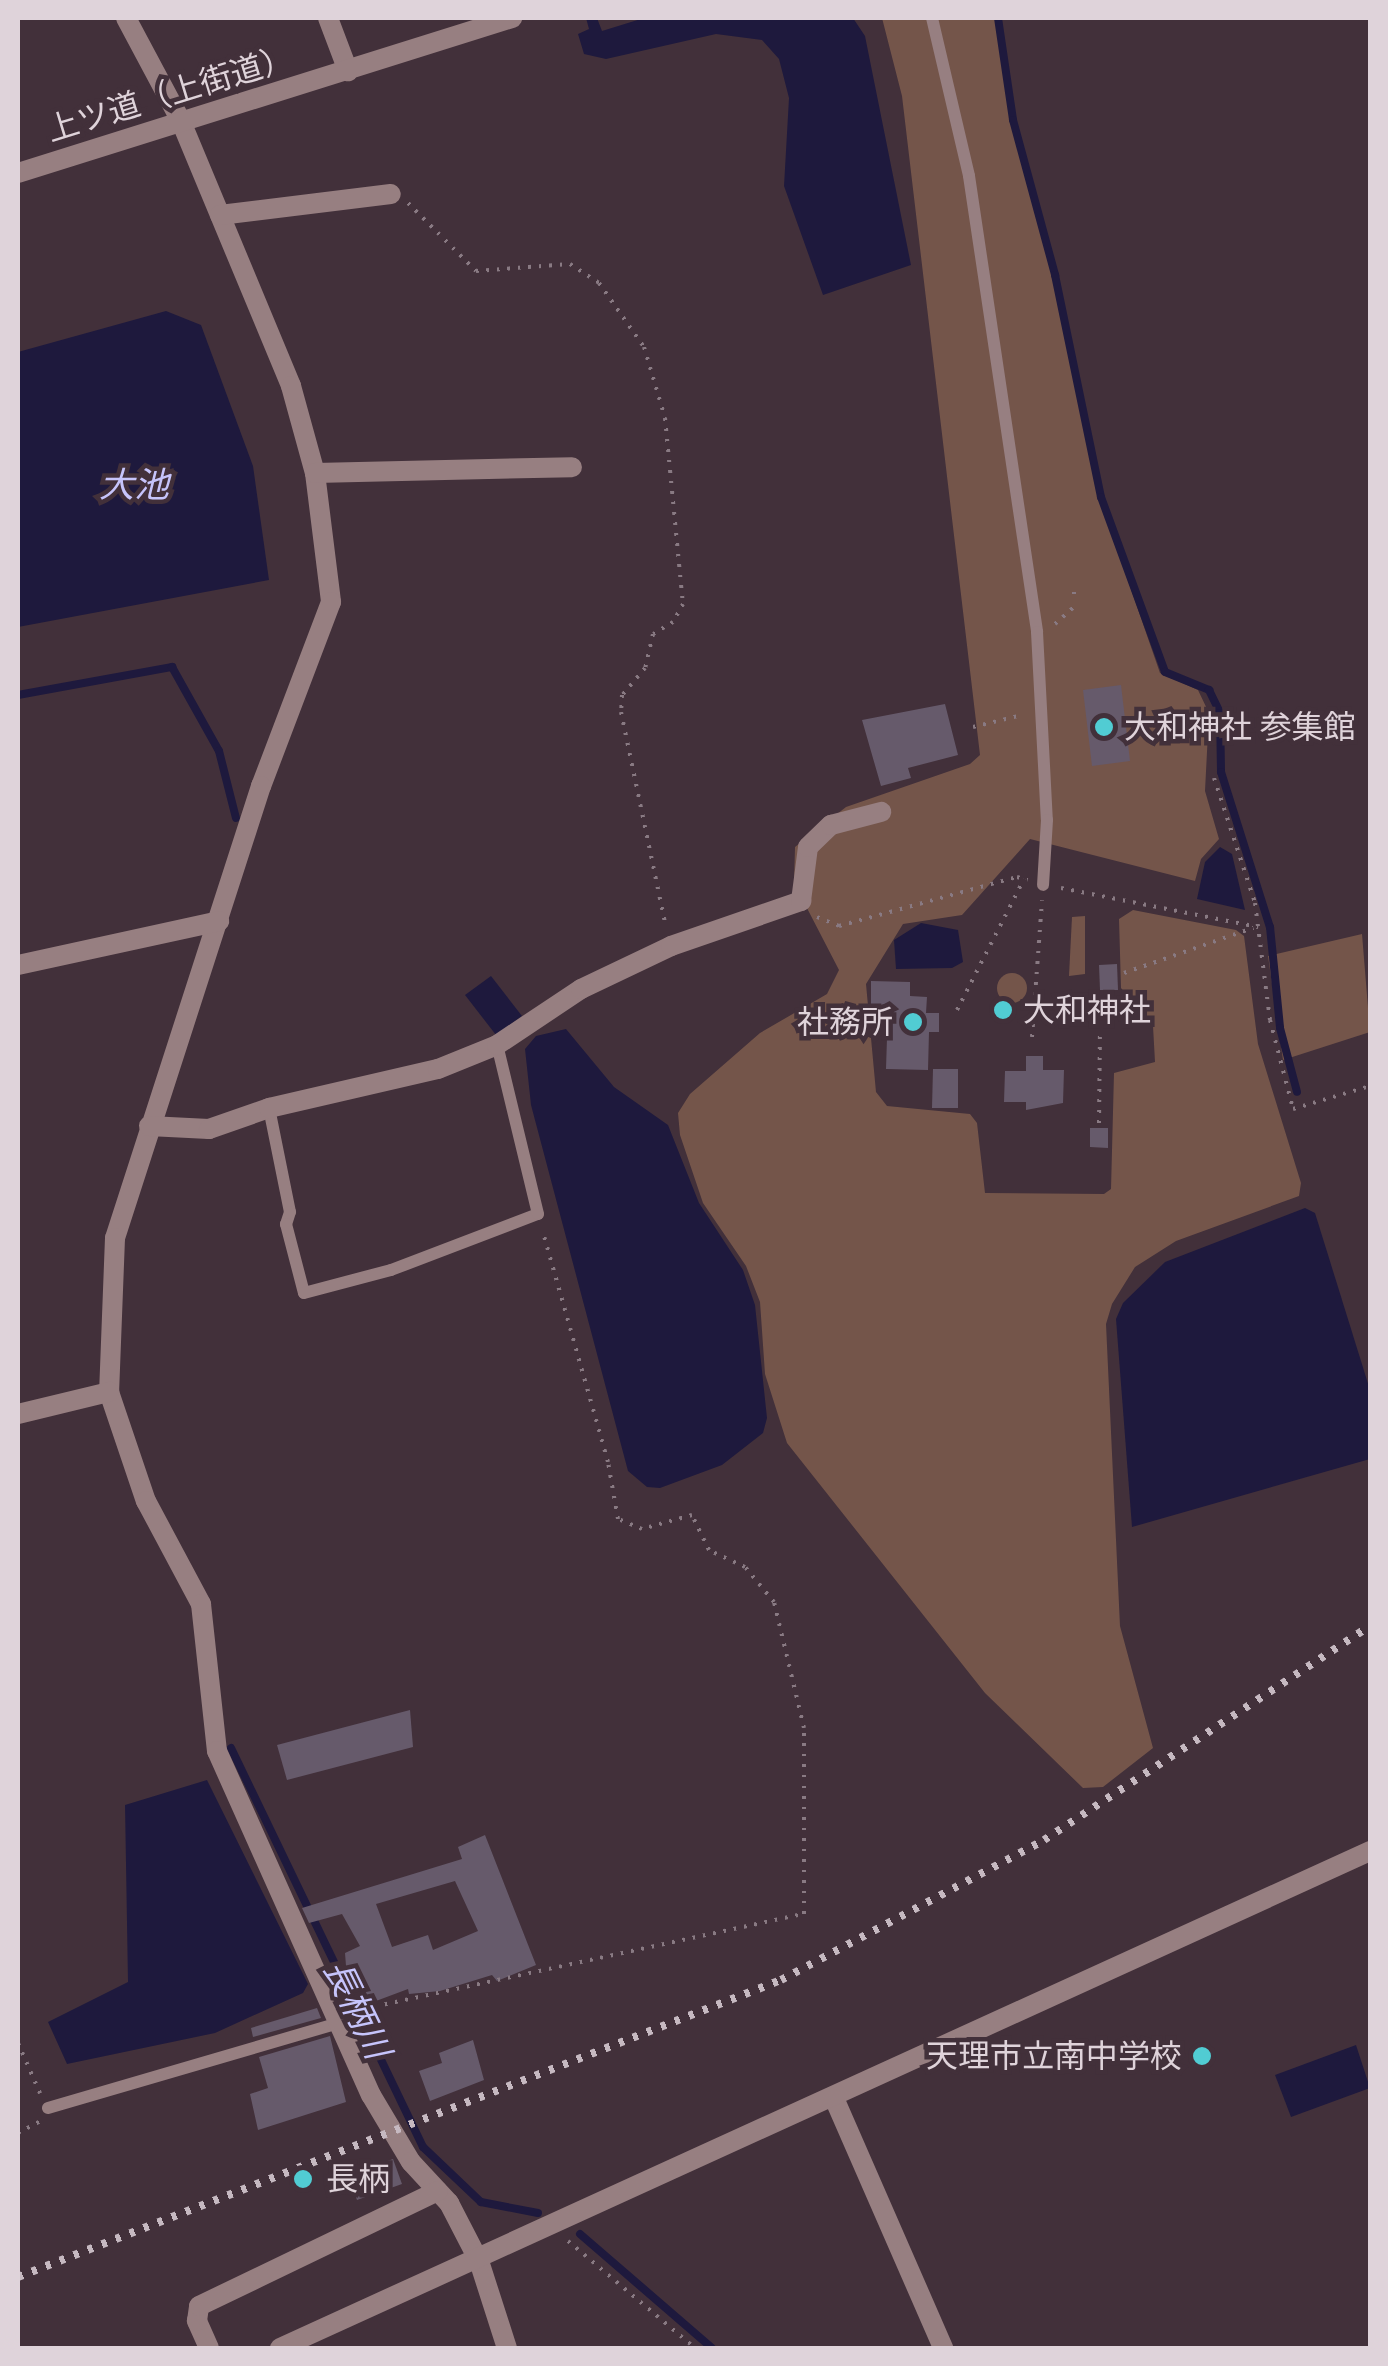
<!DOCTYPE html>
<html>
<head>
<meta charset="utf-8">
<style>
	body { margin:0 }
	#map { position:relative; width:1388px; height:2366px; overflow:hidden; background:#42303a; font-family:Merriweather,"Noto Sans JP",serif }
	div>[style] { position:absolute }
	.green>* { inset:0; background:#74554a }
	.round { border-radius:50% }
	.water>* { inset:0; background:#1e193d }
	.stream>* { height:8px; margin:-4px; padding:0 4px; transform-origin:4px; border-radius:4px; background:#1e193d }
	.building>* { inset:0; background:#665a6b }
	.path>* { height:4px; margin-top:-2px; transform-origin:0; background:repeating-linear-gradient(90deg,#897a83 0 2.5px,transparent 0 10.5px) }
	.lane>* { height:12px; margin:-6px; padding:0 6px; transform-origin:6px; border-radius:6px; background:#977f81 }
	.street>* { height:20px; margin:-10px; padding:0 10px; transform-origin:10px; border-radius:10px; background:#977f81 }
	.rail>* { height:8px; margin-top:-4px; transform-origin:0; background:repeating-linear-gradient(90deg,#c6b9c1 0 5px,transparent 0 15px) }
	.dots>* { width:28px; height:28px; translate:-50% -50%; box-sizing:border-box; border:5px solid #42303a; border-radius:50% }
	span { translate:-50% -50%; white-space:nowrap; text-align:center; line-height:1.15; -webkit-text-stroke:9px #42303a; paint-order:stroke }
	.street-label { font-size:32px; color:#dfd3da }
	.poi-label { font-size:32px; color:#dfd3da }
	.left { translate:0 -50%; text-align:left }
	.right { translate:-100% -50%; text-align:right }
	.water-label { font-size:35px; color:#c6c4fb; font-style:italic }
	.frame { position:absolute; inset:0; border:20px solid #dfd3da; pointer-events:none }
</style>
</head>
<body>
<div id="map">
	<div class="green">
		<div style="clip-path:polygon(882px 18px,995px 18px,1011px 119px,1053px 276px,1099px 497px,1160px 673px,1198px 690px,1209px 713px,1205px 791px,1219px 839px,1201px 859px,1195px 881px,1030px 839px,962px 915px,903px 924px,866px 984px,876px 1092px,887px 1106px,970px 1114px,977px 1123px,985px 1193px,1104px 1194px,1111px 1189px,1114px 1073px,1155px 1062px,1153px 1026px,1121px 988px,1119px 919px,1133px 910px,1236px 930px,1244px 936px,1258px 1044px,1301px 1183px,1299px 1196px,1176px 1241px,1135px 1267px,1112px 1304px,1106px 1324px,1120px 1626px,1153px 1748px,1103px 1787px,1083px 1788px,985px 1693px,787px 1443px,765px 1374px,760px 1302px,746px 1266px,703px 1203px,680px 1135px,678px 1113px,690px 1094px,760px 1033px,827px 994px,839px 970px,794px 883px,795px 847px,846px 807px,970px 764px,980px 755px,902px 96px)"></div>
		<div style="clip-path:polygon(1085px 916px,1085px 974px,1069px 976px,1072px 917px)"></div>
		<div style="clip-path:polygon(1362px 934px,1370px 1032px,1283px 1060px,1268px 956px)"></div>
		<div class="round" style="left:997px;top:973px;width:30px;height:30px"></div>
	</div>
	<div class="water">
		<div style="clip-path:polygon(586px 18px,597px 18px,602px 31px,644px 18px,853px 18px,865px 36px,911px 265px,823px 295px,784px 186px,789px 98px,779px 59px,762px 40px,716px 34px,606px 59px,584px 54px,578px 34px,589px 29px)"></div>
		<div style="clip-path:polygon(166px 311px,201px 325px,253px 466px,269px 580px,18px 627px,18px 352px)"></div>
		<div style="clip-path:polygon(1220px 847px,1232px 854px,1245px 910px,1197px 899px,1205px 862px)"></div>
		<div style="clip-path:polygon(921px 923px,958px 930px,963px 962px,952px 968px,896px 969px,894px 940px)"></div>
		<div style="clip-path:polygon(491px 976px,522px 1016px,496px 1035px,465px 995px)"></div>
		<div style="clip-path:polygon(566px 1029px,614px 1087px,668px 1125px,699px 1203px,743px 1270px,755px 1305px,767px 1418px,763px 1433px,722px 1465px,660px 1488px,647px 1487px,628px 1471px,531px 1105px,525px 1049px,536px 1036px)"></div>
		<div style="clip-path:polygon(1305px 1208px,1315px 1213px,1370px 1390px,1370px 1459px,1132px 1527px,1116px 1319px,1123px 1303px,1165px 1262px)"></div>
		<div style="clip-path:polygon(207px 1780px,308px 1984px,303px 1993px,215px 2033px,67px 2064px,48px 2022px,128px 1982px,125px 1805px)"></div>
		<div style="clip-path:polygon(1356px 2045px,1370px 2088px,1291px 2117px,1275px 2075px)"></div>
	</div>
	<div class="stream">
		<div style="left:998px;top:18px;width:103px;rotate:81.6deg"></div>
		<div style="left:1013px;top:120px;width:161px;rotate:74.8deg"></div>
		<div style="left:1055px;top:275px;width:227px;rotate:78.3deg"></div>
		<div style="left:1101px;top:497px;width:186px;rotate:69.9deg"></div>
		<div style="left:1165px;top:672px;width:48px;rotate:22.2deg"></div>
		<div style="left:1209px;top:690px;width:25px;rotate:64deg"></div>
		<div style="left:1220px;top:713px;width:59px;rotate:89deg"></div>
		<div style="left:1221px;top:772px;width:163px;rotate:72.5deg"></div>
		<div style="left:1270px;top:927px;width:101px;rotate:84.3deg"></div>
		<div style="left:1280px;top:1028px;width:66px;rotate:75.1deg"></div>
		<div style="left:18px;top:695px;width:157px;rotate:-10.3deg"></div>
		<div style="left:172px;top:667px;width:96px;rotate:60.8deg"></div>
		<div style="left:219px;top:751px;width:69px;rotate:75.8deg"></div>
		<div style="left:231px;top:1748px;width:443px;rotate:64.3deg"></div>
		<div style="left:423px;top:2147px;width:80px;rotate:43.5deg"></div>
		<div style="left:481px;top:2202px;width:58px;rotate:10.9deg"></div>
		<div style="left:580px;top:2234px;width:174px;rotate:40.8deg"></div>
	</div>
	<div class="building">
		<div style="clip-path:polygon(1121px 685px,1130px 761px,1092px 766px,1083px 690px)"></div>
		<div style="clip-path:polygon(945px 704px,958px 755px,908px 768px,911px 778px,881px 786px,862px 720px)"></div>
		<div style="clip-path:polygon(1117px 964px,1118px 990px,1100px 990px,1099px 965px)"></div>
		<div style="clip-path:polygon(871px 981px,910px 982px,910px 996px,927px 997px,926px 1013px,939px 1013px,939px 1032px,929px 1032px,928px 1070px,886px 1069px,888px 1007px,871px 1006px)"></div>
		<div style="clip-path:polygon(1026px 1056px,1043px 1056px,1043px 1070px,1064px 1070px,1063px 1103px,1026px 1110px,1026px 1102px,1004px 1102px,1005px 1071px,1026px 1071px)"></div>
		<div style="clip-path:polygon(933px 1069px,958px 1069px,958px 1108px,932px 1108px)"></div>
		<div style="clip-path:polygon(1090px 1128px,1108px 1128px,1108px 1148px,1090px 1147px)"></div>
		<div style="clip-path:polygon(410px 1710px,413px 1747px,287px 1780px,277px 1745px)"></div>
		<div style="clip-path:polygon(evenodd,485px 1835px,536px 1965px,497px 1981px,492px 1975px,440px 1991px,409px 1994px,408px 1989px,368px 2004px,346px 1966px,345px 1953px,360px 1946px,342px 1914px,309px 1923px,302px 1908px,462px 1859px,458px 1847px,485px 1835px,455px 1881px,478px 1931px,433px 1950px,428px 1935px,392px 1947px,376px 1904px,455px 1881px)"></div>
		<div style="clip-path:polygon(317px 2008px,321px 2018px,253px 2037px,251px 2028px)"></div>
		<div style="clip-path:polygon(330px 2036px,346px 2102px,258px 2130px,250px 2094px,268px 2088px,259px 2057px)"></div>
		<div style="clip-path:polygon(473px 2040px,484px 2080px,430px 2101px,419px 2071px,442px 2063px,439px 2053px)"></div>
		<div style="clip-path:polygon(393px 2159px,402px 2184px,357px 2200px,348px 2175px)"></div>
	</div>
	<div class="path">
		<div style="left:408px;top:203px;width:96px;rotate:45deg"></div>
		<div style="left:476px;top:271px;width:94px;rotate:-4.3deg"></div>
		<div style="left:570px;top:264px;width:35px;rotate:33deg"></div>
		<div style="left:599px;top:283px;width:78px;rotate:54.9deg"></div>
		<div style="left:644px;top:347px;width:74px;rotate:73.5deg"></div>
		<div style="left:665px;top:418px;width:187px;rotate:84.5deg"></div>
		<div style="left:683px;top:604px;width:21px;rotate:119deg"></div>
		<div style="left:673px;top:622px;width:23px;rotate:149deg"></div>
		<div style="left:653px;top:634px;width:35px;rotate:103deg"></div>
		<div style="left:645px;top:668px;width:35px;rotate:130deg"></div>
		<div style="left:622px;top:695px;width:17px;rotate:93deg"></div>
		<div style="left:621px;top:712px;width:220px;rotate:78.2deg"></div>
		<div style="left:1074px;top:592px;width:3px;rotate:90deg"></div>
		<div style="left:1055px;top:624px;width:28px;rotate:-42deg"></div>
		<div style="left:973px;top:727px;width:50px;rotate:-13.8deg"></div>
		<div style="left:1214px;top:778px;width:132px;rotate:71.8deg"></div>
		<div style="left:1255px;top:903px;width:118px;rotate:82.7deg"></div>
		<div style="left:1270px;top:1020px;width:92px;rotate:75.5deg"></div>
		<div style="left:1293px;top:1109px;width:80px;rotate:-16.6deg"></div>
		<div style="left:1061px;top:888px;width:201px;rotate:11.2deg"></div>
		<div style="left:817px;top:917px;width:24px;rotate:22deg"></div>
		<div style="left:839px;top:926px;width:185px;rotate:-15.4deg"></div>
		<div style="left:1017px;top:877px;width:11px;rotate:15deg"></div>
		<div style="left:1124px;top:973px;width:137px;rotate:-19.2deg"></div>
		<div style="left:957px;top:1010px;width:147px;rotate:-62.9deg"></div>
		<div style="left:1032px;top:1037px;width:137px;rotate:-85.8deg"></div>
		<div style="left:1099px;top:1123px;width:91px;rotate:-89.4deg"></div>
		<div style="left:354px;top:2011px;width:460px;rotate:-12.2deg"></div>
		<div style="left:804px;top:1914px;width:186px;rotate:-90deg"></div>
		<div style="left:804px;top:1728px;width:130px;rotate:-103.4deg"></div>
		<div style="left:774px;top:1602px;width:45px;rotate:-129.6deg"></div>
		<div style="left:745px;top:1567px;width:40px;rotate:-155deg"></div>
		<div style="left:709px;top:1550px;width:39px;rotate:-116deg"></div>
		<div style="left:692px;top:1515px;width:52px;rotate:164.4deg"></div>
		<div style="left:642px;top:1529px;width:26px;rotate:-157deg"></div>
		<div style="left:618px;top:1519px;width:58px;rotate:-100deg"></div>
		<div style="left:608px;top:1462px;width:238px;rotate:-105.8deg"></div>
		<div style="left:18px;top:2043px;width:55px;rotate:66.3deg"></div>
		<div style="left:18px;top:2133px;width:24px;rotate:-28deg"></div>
		<div style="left:568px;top:2241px;width:166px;rotate:40.1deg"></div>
	</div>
	<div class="lane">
		<div style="left:932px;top:18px;width:162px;rotate:76.8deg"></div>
		<div style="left:969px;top:176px;width:461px;rotate:81.5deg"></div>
		<div style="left:1037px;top:632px;width:188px;rotate:87deg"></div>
		<div style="left:1047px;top:820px;width:65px;rotate:93.5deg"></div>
		<div style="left:269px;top:1108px;width:106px;rotate:78.6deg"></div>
		<div style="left:290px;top:1212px;width:13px;rotate:108deg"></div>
		<div style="left:286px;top:1224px;width:71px;rotate:75.4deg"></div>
		<div style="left:304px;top:1293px;width:90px;rotate:-14.8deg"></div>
		<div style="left:391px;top:1270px;width:157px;rotate:-20.9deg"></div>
		<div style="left:538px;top:1214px;width:174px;rotate:-103.6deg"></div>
		<div style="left:48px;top:2108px;width:302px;rotate:-16.3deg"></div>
	</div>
	<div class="street">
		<div style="left:126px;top:18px;width:115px;rotate:61.9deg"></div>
		<div style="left:180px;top:119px;width:289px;rotate:67.4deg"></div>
		<div style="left:291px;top:386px;width:90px;rotate:74.6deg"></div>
		<div style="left:315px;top:473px;width:130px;rotate:82.9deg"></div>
		<div style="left:331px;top:602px;width:197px;rotate:110.8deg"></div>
		<div style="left:261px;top:786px;width:475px;rotate:107.9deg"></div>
		<div style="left:115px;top:1238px;width:154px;rotate:92.2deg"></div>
		<div style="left:109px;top:1392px;width:115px;rotate:71.3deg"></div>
		<div style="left:146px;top:1501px;width:117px;rotate:61.9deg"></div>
		<div style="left:201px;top:1604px;width:148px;rotate:83.8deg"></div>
		<div style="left:217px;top:1751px;width:377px;rotate:65.9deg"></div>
		<div style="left:371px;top:2095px;width:78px;rotate:59.2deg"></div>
		<div style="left:411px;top:2162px;width:56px;rotate:47.2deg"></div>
		<div style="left:449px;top:2203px;width:65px;rotate:62.7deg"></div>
		<div style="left:479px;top:2261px;width:91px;rotate:72.2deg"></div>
		<div style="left:328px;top:18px;width:57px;rotate:69.3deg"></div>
		<div style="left:18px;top:173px;width:518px;rotate:-17.42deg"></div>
		<div style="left:220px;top:215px;width:172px;rotate:-7deg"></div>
		<div style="left:315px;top:473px;width:257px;rotate:-1.3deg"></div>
		<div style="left:18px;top:965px;width:206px;rotate:-12.3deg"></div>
		<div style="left:149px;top:1126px;width:60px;rotate:2.9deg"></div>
		<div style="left:209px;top:1129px;width:64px;rotate:-19.3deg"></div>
		<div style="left:269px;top:1108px;width:173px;rotate:-13deg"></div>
		<div style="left:438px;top:1069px;width:64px;rotate:-22.1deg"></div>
		<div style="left:497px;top:1045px;width:101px;rotate:-33.7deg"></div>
		<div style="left:581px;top:989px;width:100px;rotate:-25.5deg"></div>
		<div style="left:671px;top:946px;width:138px;rotate:-19.1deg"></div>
		<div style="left:801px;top:901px;width:54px;rotate:-82.6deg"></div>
		<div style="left:808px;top:847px;width:32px;rotate:-44deg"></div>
		<div style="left:831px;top:825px;width:52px;rotate:-14.6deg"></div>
		<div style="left:18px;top:1414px;width:94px;rotate:-13.6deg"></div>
		<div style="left:834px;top:2098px;width:273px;rotate:66.4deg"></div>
		<div style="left:209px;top:2348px;width:30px;rotate:-114deg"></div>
		<div style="left:197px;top:2321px;width:15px;rotate:-82deg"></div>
		<div style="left:199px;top:2306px;width:265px;rotate:-25.7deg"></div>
		<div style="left:280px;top:2348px;width:1198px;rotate:-24.51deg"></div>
	</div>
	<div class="rail">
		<div style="left:18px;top:2277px;width:819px;rotate:-21.27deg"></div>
		<div style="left:781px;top:1980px;width:298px;rotate:-28deg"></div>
		<div style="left:1044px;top:1840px;width:390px;rotate:-33.3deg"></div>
	</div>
	<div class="dots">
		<div style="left:1104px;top:727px;background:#51ccd3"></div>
		<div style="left:1003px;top:1010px;background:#51ccd3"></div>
		<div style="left:913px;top:1022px;background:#51ccd3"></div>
		<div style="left:1202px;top:2056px;background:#51ccd3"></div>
		<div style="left:303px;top:2179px;background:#51ccd3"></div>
	</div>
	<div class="street-label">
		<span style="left:170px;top:94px;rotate:-17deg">上ツ道（上街道）</span>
	</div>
	<div class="poi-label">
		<span class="left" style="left:1124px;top:727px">大和神社 参集館</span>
		<span class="left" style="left:1023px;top:1010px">大和神社</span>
		<span class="right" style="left:893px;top:1022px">社務所</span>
		<span class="right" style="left:1182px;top:2056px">天理市立南中学校</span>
		<span class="left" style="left:326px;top:2179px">長柄</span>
	</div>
	<div class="water-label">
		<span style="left:134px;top:485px">大池</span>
		<span style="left:357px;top:2009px;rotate:64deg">長柄川</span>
	</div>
	<div class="frame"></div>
</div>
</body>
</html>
